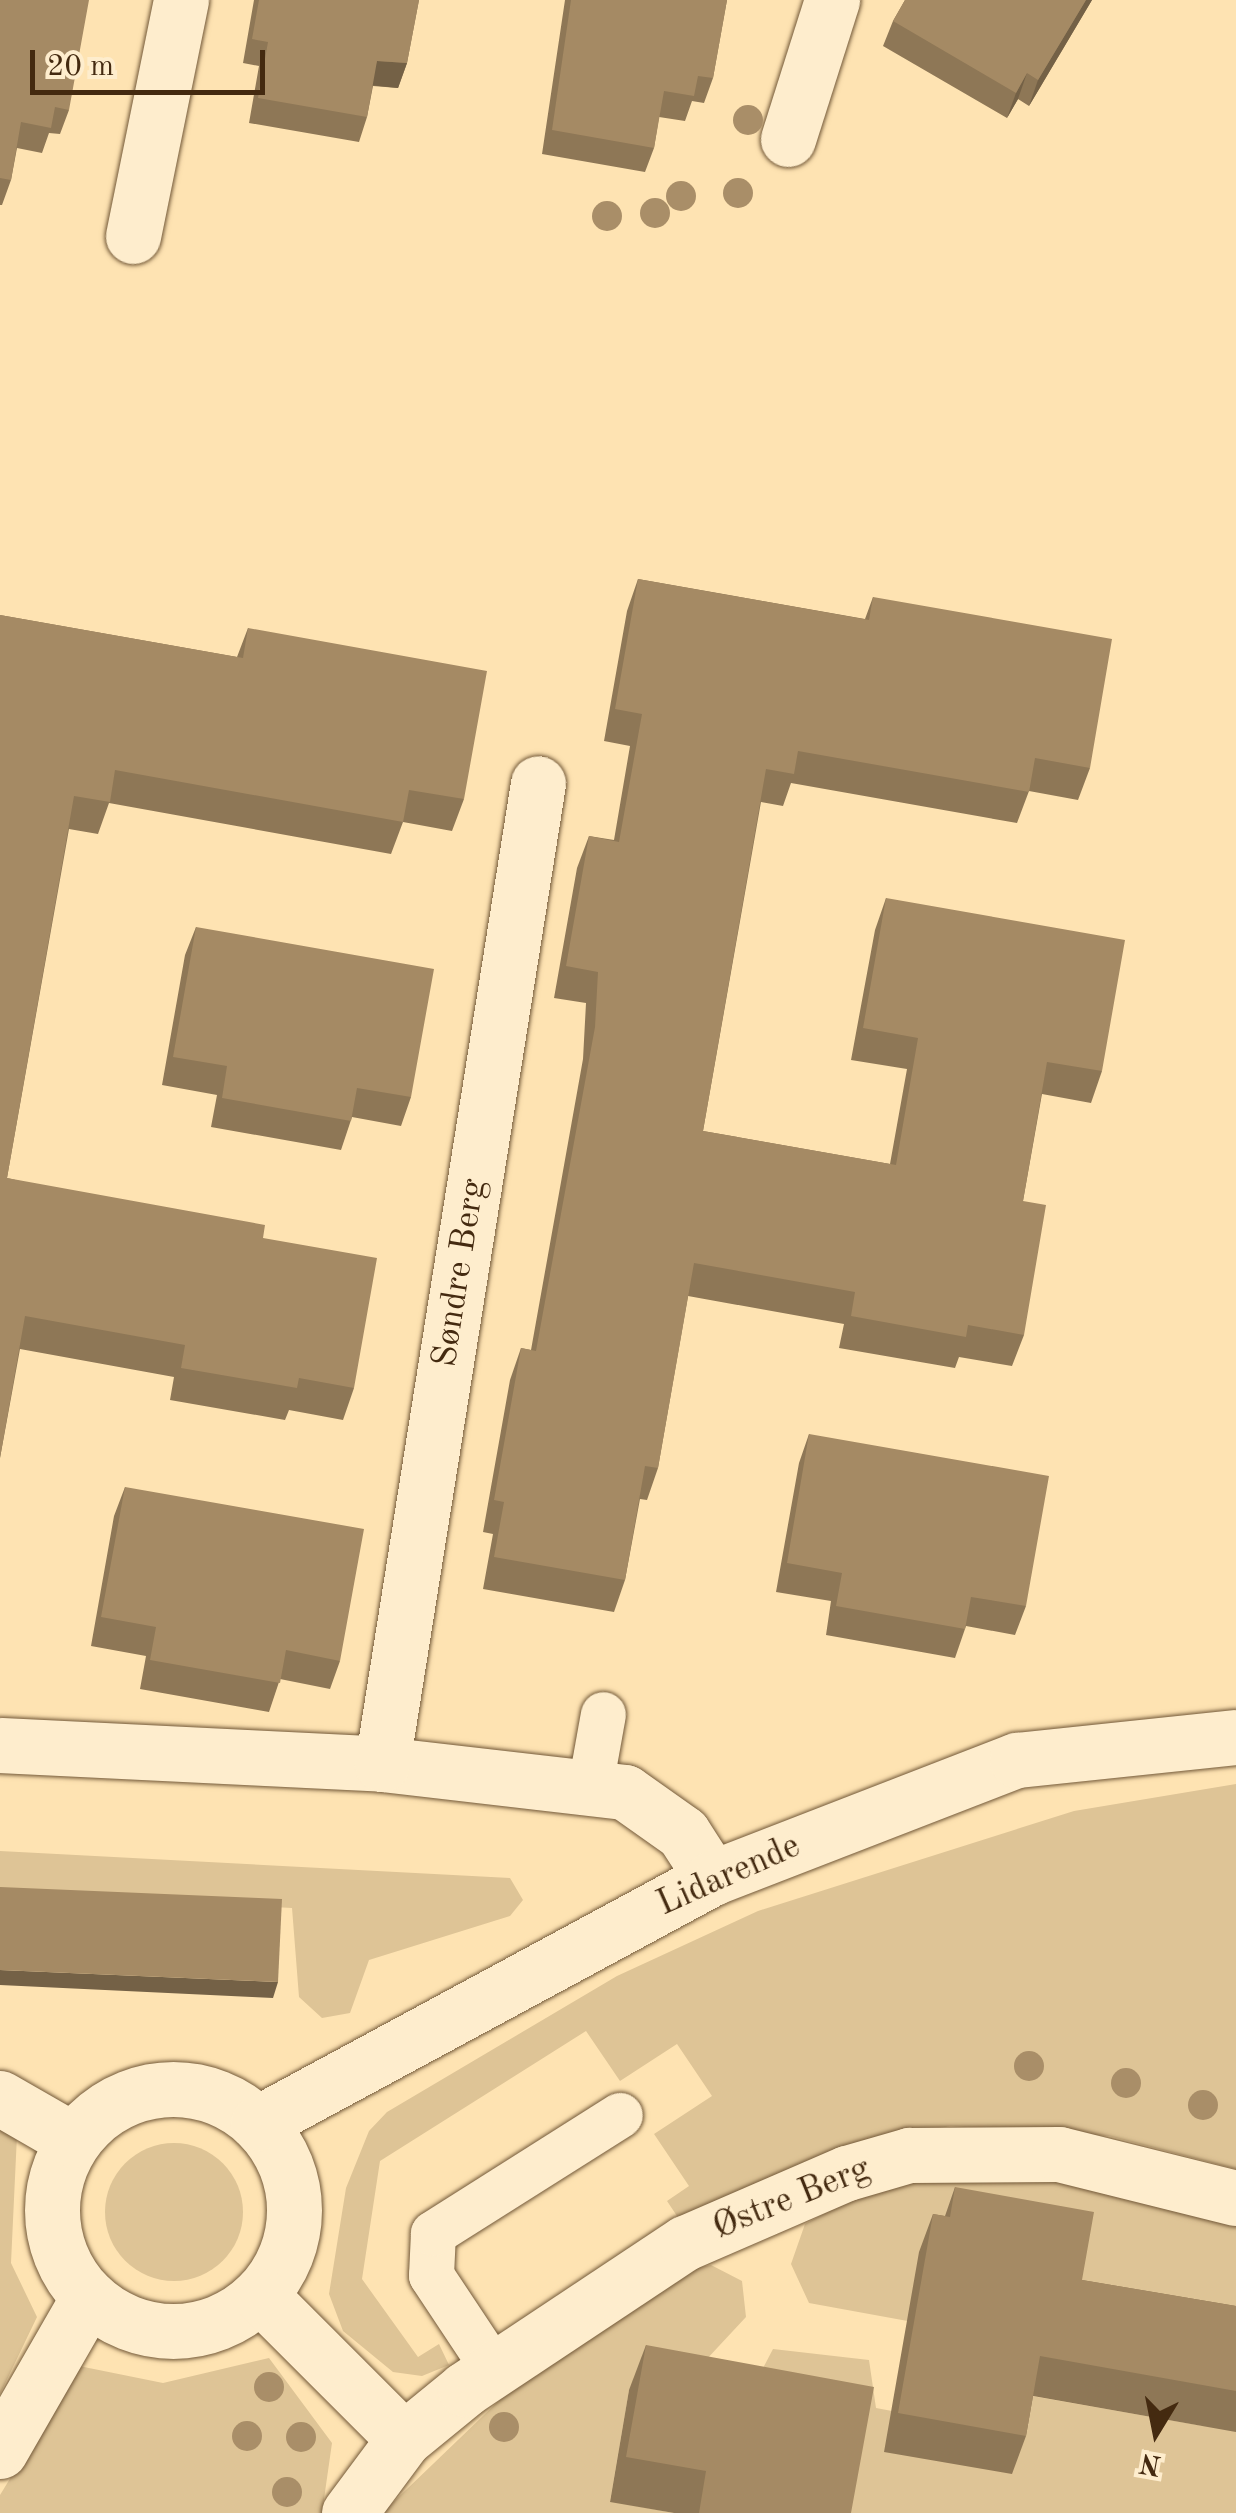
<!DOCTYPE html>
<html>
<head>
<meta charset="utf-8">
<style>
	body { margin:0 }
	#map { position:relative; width:1236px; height:2513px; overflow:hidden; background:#fee3b2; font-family:"Old Standard TT",serif }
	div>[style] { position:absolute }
	.green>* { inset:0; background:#dec496 }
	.round { border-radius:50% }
	.roads { filter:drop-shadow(0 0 2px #725838) drop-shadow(0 0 2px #725838) }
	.lane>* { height:45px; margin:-22.5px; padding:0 22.5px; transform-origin:22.5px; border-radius:22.5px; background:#feedcd }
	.street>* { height:55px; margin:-27.5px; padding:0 27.5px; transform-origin:27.5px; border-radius:27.5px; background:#feedcd }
	.street>.ring { margin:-27.5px; padding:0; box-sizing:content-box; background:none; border:55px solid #feedcd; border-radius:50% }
	.trees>* { width:30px; height:30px; margin:-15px; border-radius:50%; background:#a98e68 }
	.wall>* { inset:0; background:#8e7756 }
	.shaded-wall>* { inset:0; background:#746146 }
	.building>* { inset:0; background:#a58a64 }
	span { translate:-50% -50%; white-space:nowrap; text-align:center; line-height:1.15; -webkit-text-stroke:8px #feedcd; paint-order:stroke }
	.street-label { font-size:35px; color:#442a10 }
	.north { position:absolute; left:1106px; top:2383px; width:100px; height:100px; -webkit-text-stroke:8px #feedcd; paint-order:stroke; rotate:190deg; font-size:28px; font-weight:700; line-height:40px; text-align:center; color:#442a10 }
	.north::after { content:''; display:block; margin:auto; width:35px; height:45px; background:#442a10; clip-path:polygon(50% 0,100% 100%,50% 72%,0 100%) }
	.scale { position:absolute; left:30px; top:50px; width:235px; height:45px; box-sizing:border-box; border:5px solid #442a10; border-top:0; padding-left:12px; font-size:30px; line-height:35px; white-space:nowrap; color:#442a10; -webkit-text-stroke:8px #feedcd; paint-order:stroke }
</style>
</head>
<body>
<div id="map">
	<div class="green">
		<div style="clip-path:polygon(1236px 1784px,1236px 2169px,1109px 2136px,950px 2126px,836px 2150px,679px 2219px,667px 2201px,689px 2186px,654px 2134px,712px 2096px,677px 2044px,620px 2081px,586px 2031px,380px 2161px,362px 2279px,418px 2357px,439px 2344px,449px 2365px,422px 2376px,393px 2372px,343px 2331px,329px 2294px,346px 2188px,369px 2131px,387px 2112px,617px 1976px,758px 1911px,1074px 1811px)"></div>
		<div style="clip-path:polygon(0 1851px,510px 1878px,523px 1900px,510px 1916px,369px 1960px,350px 2013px,322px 2018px,299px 1997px,292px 1908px,0 1893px)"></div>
		<div style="clip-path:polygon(0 2124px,17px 2135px,11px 2263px,37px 2317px,0 2394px)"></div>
		<div class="round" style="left:105px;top:2143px;width:138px;height:138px"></div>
		<div style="clip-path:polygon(943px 2178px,1076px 2181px,1236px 2220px,1236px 2513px,843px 2513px,749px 2395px,773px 2349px,869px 2360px,876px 2408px,908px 2414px,1026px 2395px,1203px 2426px,924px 2324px,809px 2303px,791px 2264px,805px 2224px,867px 2191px)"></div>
		<div style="clip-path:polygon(711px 2265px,742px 2281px,746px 2317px,705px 2361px,629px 2390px,610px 2501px,674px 2513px,382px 2513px,513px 2387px,689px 2269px)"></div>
		<div style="clip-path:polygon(269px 2358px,332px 2443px,322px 2513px,0 2513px,0 2495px,79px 2366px,163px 2383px)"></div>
	</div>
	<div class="roads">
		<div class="lane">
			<div style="left:590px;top:1786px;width:73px;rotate:-79.8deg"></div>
			<div style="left:494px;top:2370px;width:114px;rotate:-123.6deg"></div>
			<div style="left:431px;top:2275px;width:42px;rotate:-87.3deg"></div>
			<div style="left:433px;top:2233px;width:221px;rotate:-32.3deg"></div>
		</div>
		<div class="street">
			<div style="left:788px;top:139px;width:146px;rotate:-72.4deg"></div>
			<div style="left:133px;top:236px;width:241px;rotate:-78.5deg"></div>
			<div style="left:0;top:1745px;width:382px;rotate:2.8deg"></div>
			<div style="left:382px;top:1764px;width:245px;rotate:6.6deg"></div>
			<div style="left:625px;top:1792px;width:71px;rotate:35.3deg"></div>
			<div style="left:683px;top:1833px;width:54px;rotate:57.2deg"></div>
			<div style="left:382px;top:1764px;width:993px;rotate:-80.96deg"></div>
			<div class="ring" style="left:52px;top:2089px;width:187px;height:187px"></div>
			<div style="left:0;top:2098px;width:84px;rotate:29.9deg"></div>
			<div style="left:258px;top:2123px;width:516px;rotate:-28.35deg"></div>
			<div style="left:712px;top:1878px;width:327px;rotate:-21.2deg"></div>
			<div style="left:1017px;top:1760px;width:220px;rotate:-6deg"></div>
			<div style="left:261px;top:2296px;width:202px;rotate:45deg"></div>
			<div style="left:0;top:2451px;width:177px;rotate:-60.1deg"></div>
			<div style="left:349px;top:2513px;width:92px;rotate:-53.4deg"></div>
			<div style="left:404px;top:2439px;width:79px;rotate:-39.3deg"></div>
			<div style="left:465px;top:2389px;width:264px;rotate:-33.6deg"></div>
			<div style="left:685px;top:2243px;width:176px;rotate:-23.4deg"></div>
			<div style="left:847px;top:2173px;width:65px;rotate:-16.2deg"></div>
			<div style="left:909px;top:2155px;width:150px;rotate:-0.4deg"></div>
			<div style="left:1059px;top:2154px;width:182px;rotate:14deg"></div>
		</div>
	</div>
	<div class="trees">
		<div style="left:748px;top:120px"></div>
		<div style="left:738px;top:193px"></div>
		<div style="left:681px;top:196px"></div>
		<div style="left:655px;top:213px"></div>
		<div style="left:607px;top:216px"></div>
		<div style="left:1029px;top:2066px"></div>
		<div style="left:1126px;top:2083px"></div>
		<div style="left:1203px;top:2105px"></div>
		<div style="left:269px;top:2387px"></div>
		<div style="left:504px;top:2427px"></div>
		<div style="left:247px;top:2436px"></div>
		<div style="left:301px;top:2437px"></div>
		<div style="left:287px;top:2492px"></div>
	</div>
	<div class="wall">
		<div style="clip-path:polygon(0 0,69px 110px,60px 134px,49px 133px,42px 153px,17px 148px,11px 180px,2px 205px,0 205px)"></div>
		<div style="clip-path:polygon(254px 0,419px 0,407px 63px,398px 88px,373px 86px,367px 117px,359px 142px,249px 123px,259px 66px,243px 63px)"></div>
		<div style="clip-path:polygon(565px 0,727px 0,713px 78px,704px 103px,692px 101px,685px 121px,659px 117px,654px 148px,645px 172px,542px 154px)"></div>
		<div style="clip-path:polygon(905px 0,1092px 0,1029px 106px,1018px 99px,1007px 118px,883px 46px,893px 21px)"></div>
		<div style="clip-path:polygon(638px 579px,865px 619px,873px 597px,1090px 768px,1078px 800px,1029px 791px,1017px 823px,791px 783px,783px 806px,761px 802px,703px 1131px,890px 1164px,907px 1069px,851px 1060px,875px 930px,886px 898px,1102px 1071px,1091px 1103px,1042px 1094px,1023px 1201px,1024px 1335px,1012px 1366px,959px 1357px,955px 1368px,839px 1348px,844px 1324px,688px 1296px,658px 1468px,647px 1500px,640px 1499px,625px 1580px,614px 1612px,483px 1589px,493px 1534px,483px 1532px,510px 1380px,521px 1348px,531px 1350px,583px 1059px,586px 1003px,554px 998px,577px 868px,589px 836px,614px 840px,630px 746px,604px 741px,627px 611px)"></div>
		<div style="clip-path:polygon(0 615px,237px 657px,248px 628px,464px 799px,452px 831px,403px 822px,391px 854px,109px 803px,98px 834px,69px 829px,7px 1178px,263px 1238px,354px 1388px,343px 1420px,289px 1410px,285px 1420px,170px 1400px,174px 1377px,20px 1349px,0 1458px)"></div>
		<div style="clip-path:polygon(196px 927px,411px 1097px,401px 1126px,352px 1117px,341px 1150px,211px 1127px,217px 1095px,162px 1085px,185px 955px)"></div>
		<div style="clip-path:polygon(809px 1434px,1026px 1606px,1015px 1635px,966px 1626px,955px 1658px,826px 1635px,831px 1601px,776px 1592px,799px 1463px)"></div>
		<div style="clip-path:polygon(125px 1487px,340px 1661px,330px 1689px,280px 1679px,269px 1712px,140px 1689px,146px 1656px,91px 1646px,114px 1516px)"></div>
		<div style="clip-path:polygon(955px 2187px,1082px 2280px,1236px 2306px,1236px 2432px,1033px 2396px,1026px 2436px,1012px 2474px,884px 2452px,919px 2252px,933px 2214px,945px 2216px)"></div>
		<div style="clip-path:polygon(646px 2345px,851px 2513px,674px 2513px,610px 2502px,629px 2390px)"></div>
	</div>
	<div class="shaded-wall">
		<div style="clip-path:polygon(1086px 0,1092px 0,1029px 106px,1038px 80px)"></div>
		<div style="clip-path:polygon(377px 61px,407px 63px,398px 88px,369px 85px)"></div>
		<div style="clip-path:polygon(1027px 73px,1018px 99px,1007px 118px,1016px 93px)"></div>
		<div style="clip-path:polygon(0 1970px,278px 1982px,273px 1998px,0 1985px)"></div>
	</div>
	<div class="building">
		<div style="clip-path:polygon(0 0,89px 0,69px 110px,55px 107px,51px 128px,21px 122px,11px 180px,0 178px)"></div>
		<div style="clip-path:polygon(259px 0,419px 0,407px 63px,377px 61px,367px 117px,258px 98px,268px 42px,252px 39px)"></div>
		<div style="clip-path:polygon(571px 0,727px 0,713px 78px,698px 76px,694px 96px,664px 91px,654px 148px,552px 130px)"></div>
		<div style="clip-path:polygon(905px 0,1086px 0,1038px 80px,1027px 73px,1016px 93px,893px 21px)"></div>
		<div style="clip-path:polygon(638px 579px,869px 620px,873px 597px,1112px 639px,1090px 768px,1035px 758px,1029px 792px,798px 751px,794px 774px,766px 769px,703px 1131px,896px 1165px,918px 1038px,863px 1028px,886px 898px,1125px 940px,1102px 1071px,1047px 1062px,1023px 1201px,1046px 1205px,1024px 1335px,968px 1325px,966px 1337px,851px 1316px,855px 1292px,694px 1263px,658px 1468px,645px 1466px,625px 1580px,494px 1557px,504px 1502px,494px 1500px,521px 1348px,536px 1351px,595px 1027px,598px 972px,566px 966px,589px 836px,619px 842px,642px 714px,615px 709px)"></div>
		<div style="clip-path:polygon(0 615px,243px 658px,248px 628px,487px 671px,464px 799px,409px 790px,403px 822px,115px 770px,110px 802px,74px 796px,7px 1178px,265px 1225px,263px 1238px,377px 1258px,354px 1388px,299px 1378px,297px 1388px,181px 1368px,185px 1345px,25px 1316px,0 1458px)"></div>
		<div style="clip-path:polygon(196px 927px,434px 969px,411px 1097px,357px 1088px,351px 1121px,222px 1098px,227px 1066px,173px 1057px)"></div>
		<div style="clip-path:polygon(809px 1434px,1049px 1476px,1026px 1606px,971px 1597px,965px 1629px,836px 1606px,842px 1573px,787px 1563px)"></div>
		<div style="clip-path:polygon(125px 1487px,364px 1529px,340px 1661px,286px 1650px,280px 1683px,150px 1660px,156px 1627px,101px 1617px)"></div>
		<div style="clip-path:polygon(0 1887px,282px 1899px,278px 1982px,0 1970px)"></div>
		<div style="clip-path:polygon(955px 2187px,1094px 2212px,1082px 2280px,1236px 2306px,1236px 2391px,1040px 2356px,1026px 2436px,898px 2413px,933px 2214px,950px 2217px)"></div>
		<div style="clip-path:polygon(646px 2345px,874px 2387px,851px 2513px,699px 2513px,706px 2471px,626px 2457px)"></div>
	</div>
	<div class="street-label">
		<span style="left:460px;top:1273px;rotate:-81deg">Søndre Berg</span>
		<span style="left:729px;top:1876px;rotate:-24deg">Lidarende</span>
		<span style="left:792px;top:2199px;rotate:-22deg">Østre Berg</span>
	</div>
	<div class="north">N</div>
	<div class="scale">20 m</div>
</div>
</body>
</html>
